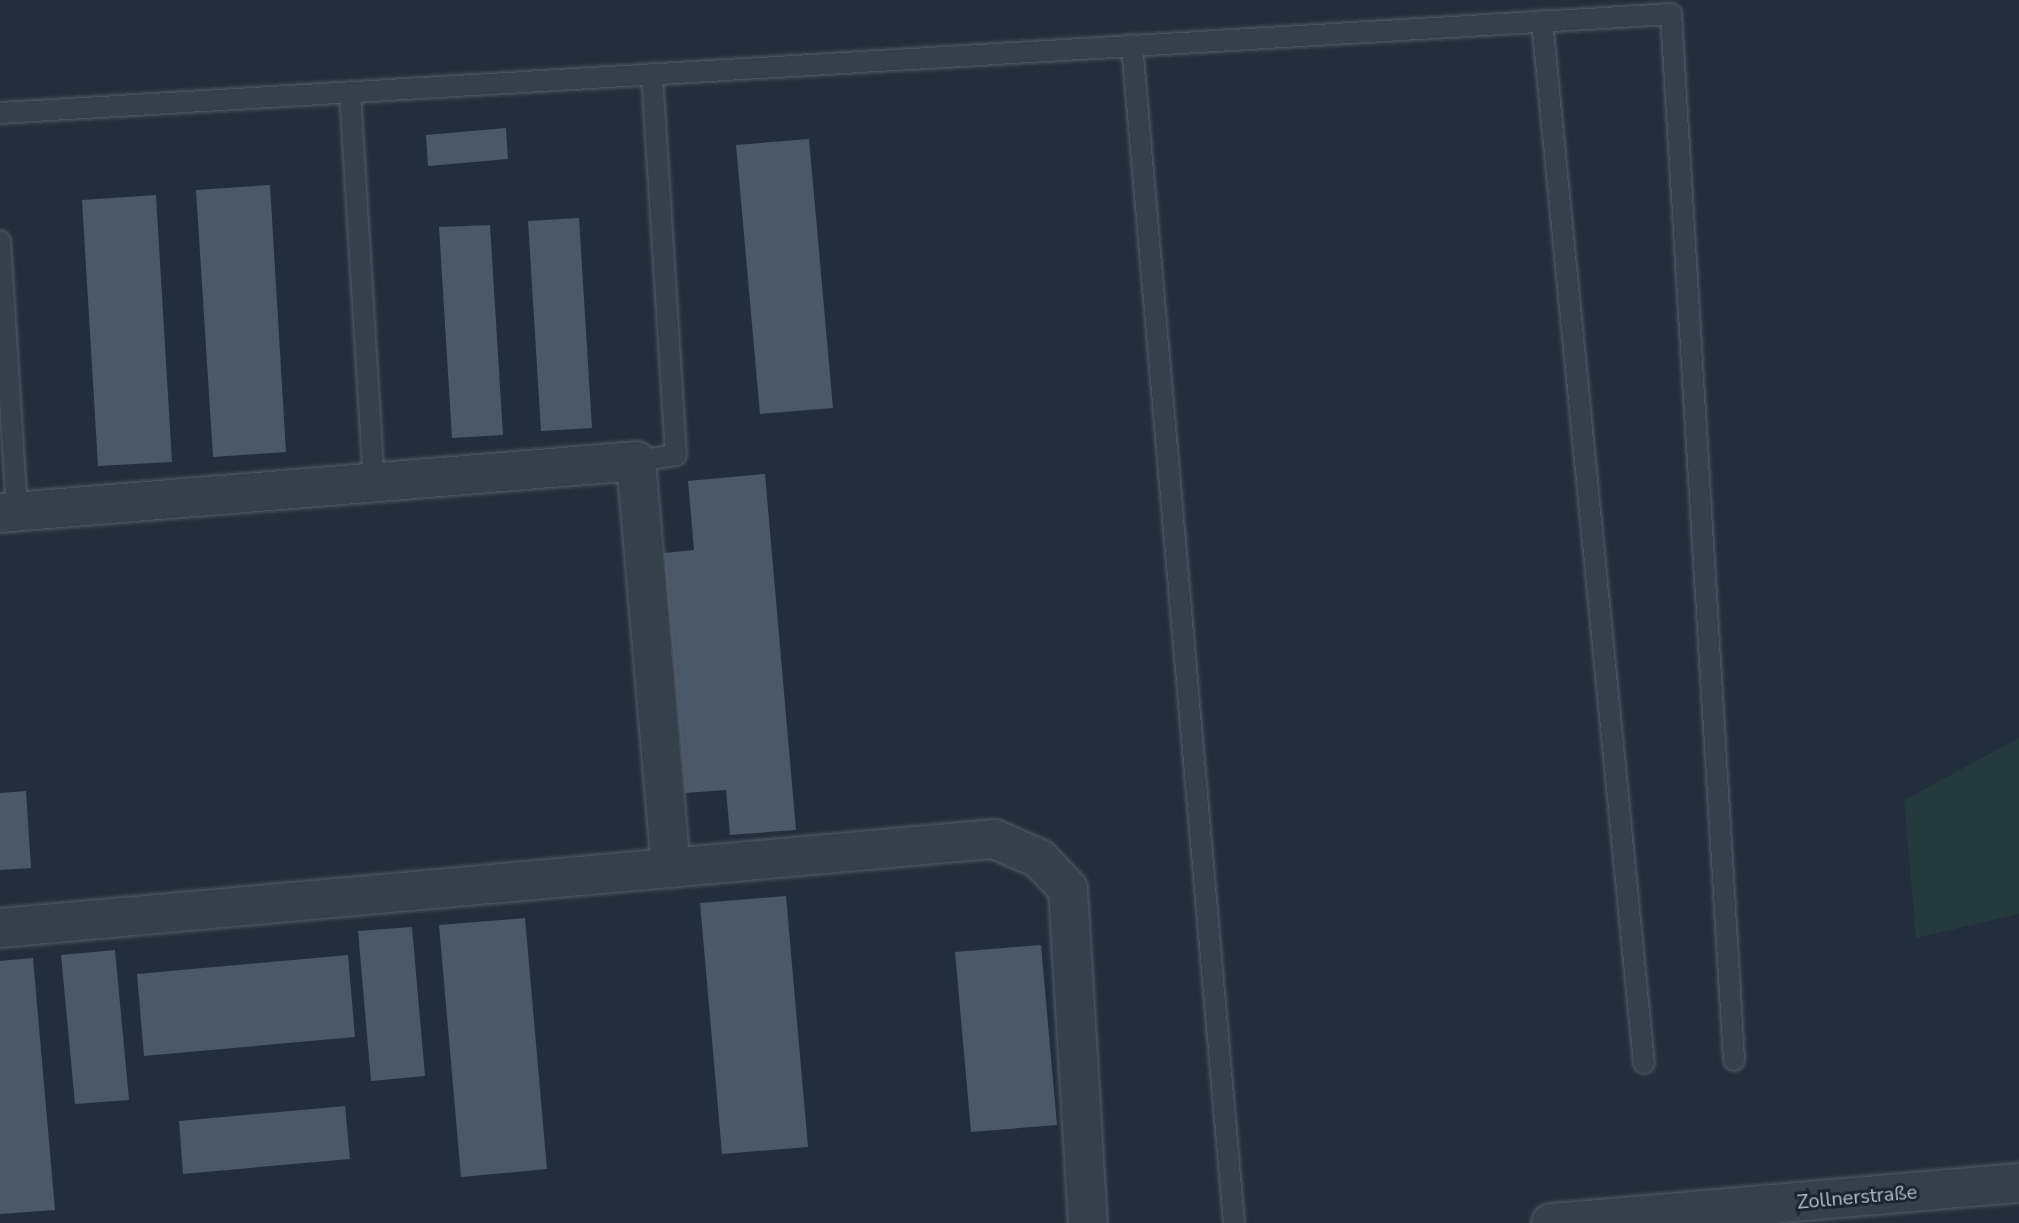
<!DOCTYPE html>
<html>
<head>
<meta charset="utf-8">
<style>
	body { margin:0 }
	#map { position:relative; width:2019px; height:1223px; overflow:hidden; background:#222e3b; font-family:"Nunito Sans",sans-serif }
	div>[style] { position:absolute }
	.green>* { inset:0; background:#243a3c }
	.building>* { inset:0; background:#4a5867 }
	.roads { filter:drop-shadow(0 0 2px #545d69) drop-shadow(0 0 2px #545d69) }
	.service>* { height:20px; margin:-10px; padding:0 10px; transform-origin:10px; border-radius:10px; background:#36404b }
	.minor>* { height:38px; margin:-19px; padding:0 19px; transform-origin:19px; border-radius:19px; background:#36404b }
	span { translate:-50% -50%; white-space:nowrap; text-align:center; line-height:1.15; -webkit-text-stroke:6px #1b2530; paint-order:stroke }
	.street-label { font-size:20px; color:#b1bac7 }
</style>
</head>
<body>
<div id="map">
	<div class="green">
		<div style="clip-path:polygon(2019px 738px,2019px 914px,1916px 938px,1904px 800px)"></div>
	</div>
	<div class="building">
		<div style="clip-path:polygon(506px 128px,508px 159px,428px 166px,426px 135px)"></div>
		<div style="clip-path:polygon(809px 139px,833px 408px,760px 414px,736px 145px)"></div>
		<div style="clip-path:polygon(270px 185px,286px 452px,213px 457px,196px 190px)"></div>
		<div style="clip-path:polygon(156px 195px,172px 462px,98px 466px,82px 200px)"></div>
		<div style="clip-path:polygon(579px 218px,592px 428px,541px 431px,528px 221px)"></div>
		<div style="clip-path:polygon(490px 225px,503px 435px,452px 438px,439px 227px)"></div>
		<div style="clip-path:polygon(765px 474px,796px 830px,730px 835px,726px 790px,685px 793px,664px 553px,694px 550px,688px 481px)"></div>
		<div style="clip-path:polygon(26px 791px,31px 868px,0 870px,0 793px)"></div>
		<div style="clip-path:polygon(786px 896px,808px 1147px,722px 1154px,700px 903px)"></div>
		<div style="clip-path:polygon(525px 918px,547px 1169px,461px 1177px,439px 925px)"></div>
		<div style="clip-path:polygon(412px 927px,425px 1076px,371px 1081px,358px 931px)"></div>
		<div style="clip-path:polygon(1041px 945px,1057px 1125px,971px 1132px,955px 952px)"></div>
		<div style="clip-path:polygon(115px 950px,129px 1100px,75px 1104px,61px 955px)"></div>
		<div style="clip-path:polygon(348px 955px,355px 1037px,144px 1056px,137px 974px)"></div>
		<div style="clip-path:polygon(33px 958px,55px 1210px,0 1214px,0 961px)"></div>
		<div style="clip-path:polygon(345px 1106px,350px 1159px,183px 1174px,179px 1121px)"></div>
	</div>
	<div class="roads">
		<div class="service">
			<div style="left:1542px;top:21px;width:1047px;rotate:84.41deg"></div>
			<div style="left:1132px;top:45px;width:1182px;rotate:85.05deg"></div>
			<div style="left:350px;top:92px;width:391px;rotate:86.5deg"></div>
			<div style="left:0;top:113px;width:1674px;rotate:-3.39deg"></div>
			<div style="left:1671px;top:14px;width:1048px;rotate:86.55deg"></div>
			<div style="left:0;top:241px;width:272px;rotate:86.4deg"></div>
			<div style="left:636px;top:461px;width:40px;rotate:-8.5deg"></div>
			<div style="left:676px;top:455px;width:382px;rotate:-93.6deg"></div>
		</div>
		<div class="minor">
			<div style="left:0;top:513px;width:638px;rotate:-4.67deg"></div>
			<div style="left:636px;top:461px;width:409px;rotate:85.1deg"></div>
			<div style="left:0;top:928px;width:998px;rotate:-5.12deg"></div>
			<div style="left:994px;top:839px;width:50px;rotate:23.5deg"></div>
			<div style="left:1040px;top:859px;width:41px;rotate:47deg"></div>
			<div style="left:1068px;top:889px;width:335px;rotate:86.6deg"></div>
			<div style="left:1551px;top:1223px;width:470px;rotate:-4.9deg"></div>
		</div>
	</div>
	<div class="street-label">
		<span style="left:1857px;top:1197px;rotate:-5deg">Zollnerstraße</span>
	</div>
</div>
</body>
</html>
